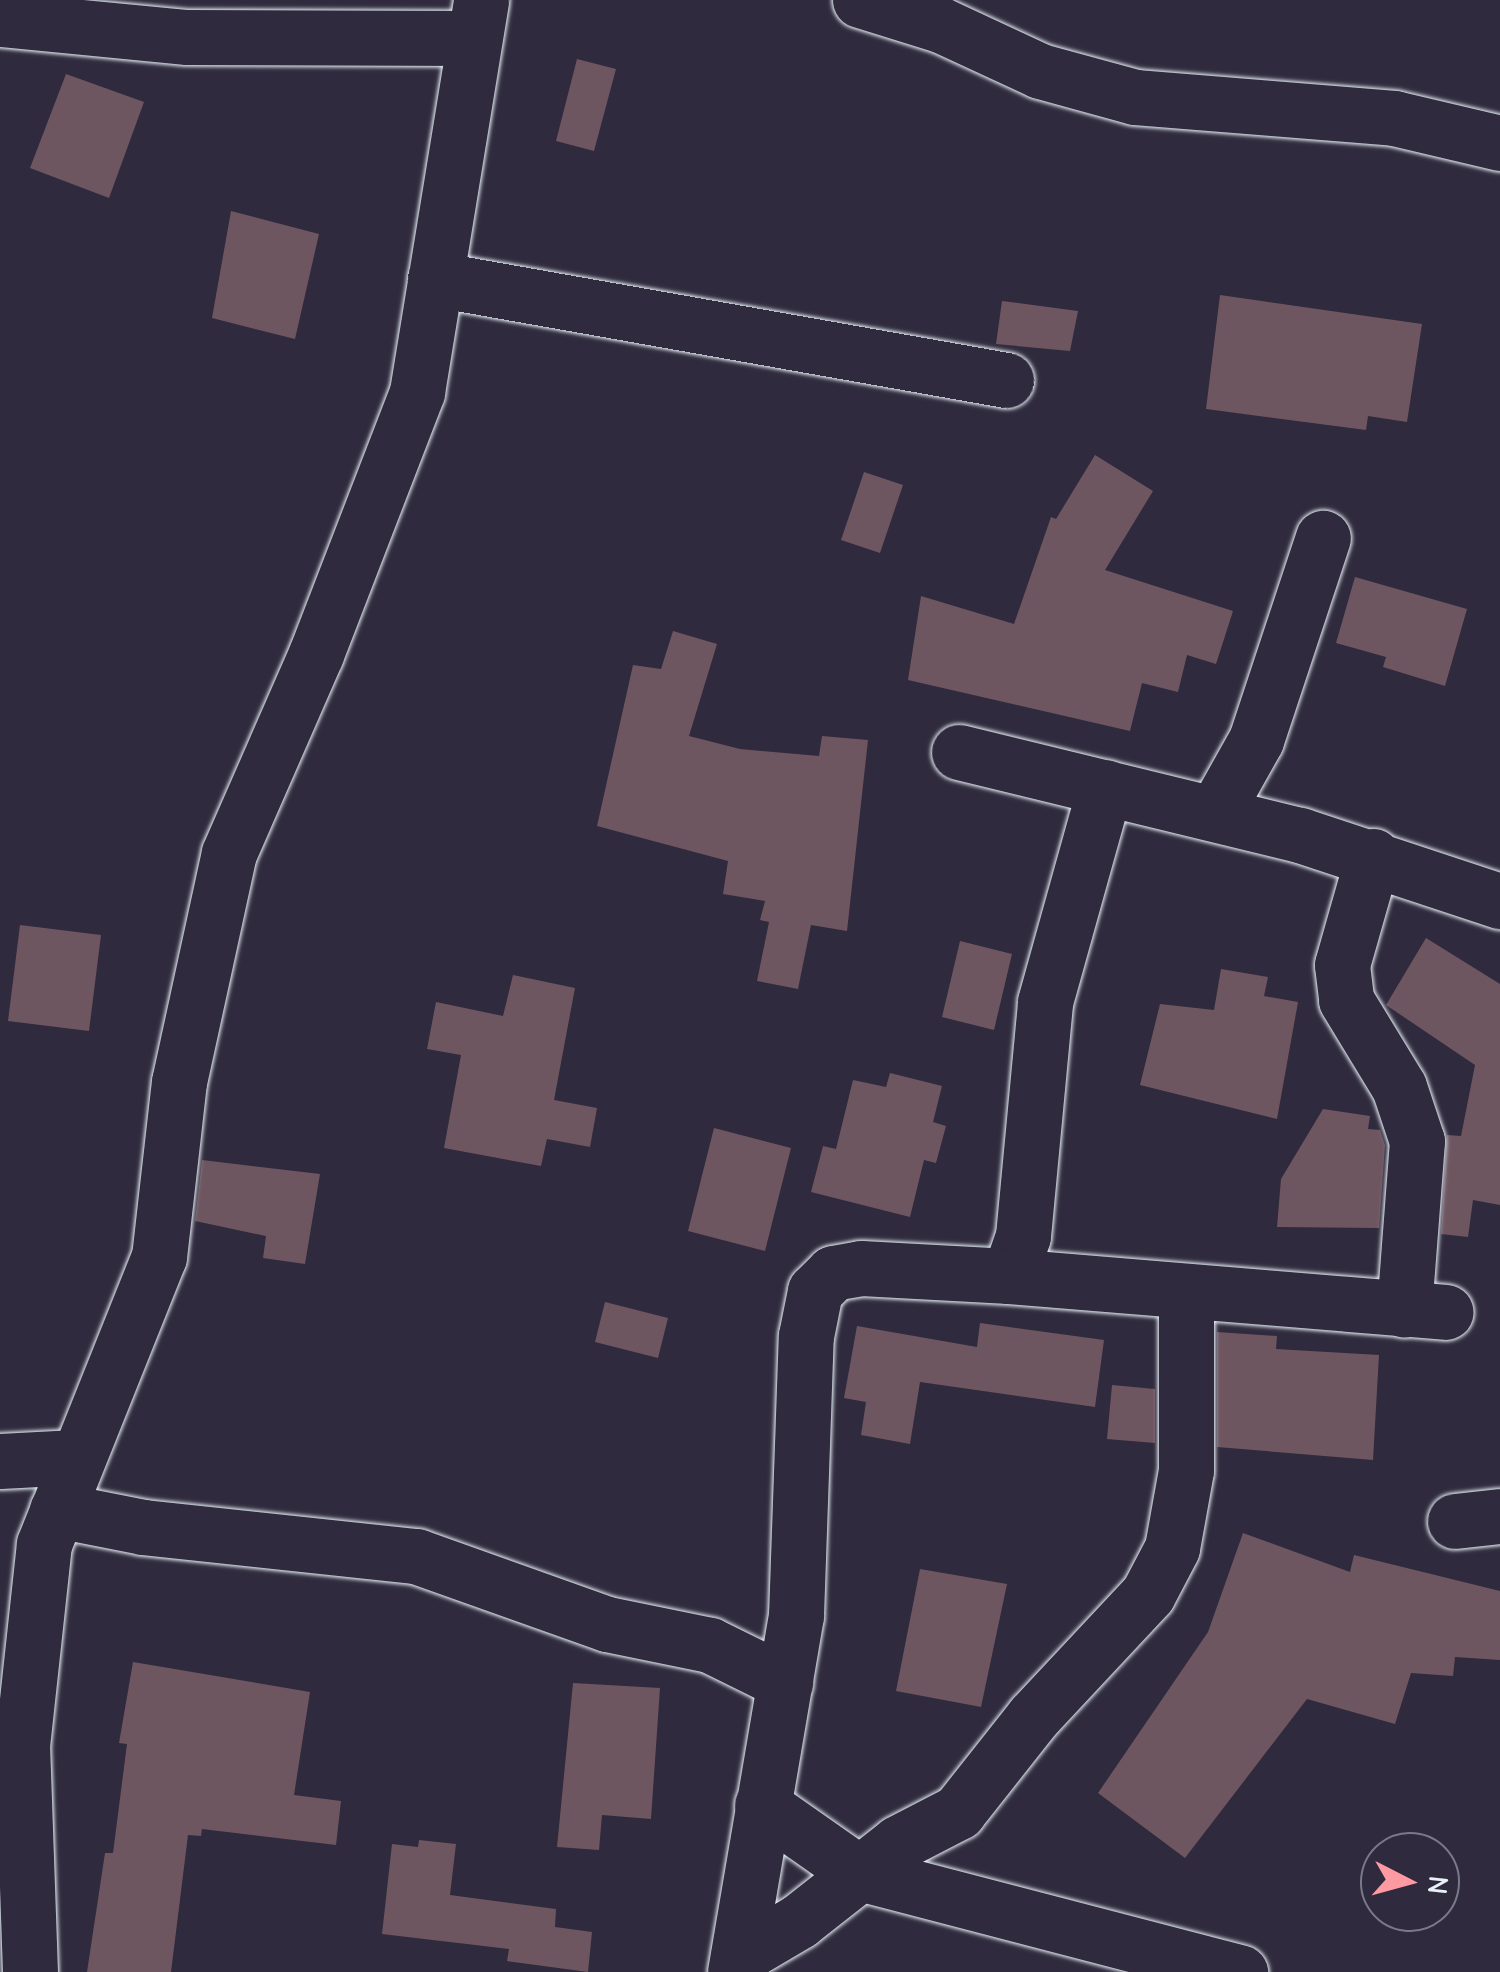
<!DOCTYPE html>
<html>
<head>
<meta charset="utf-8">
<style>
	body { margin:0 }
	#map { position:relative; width:1500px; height:1972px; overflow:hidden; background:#2f2a3d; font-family:"Comic Neue",sans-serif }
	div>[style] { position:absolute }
	.building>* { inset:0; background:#6e5660 }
	.roads { filter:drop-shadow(0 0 2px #e8f1f8) drop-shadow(0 0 2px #e8f1f8) }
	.street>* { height:55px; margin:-27.5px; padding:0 27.5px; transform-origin:27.5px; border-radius:27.5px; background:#2f2a3d }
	span { translate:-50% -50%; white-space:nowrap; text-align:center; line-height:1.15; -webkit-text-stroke:8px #2f2a3d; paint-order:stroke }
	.north { position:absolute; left:1360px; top:1832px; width:100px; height:100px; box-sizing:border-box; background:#2f2a3d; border:2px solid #797a88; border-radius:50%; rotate:96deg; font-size:28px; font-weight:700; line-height:40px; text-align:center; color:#e8f1f8 }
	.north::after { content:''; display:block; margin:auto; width:35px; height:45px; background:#ff9aa2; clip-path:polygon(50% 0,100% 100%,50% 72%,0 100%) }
</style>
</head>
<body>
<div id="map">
	<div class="building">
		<div style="clip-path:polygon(577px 59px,616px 69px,594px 151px,556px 141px)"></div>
		<div style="clip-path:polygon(66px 74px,144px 102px,109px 198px,30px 168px)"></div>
		<div style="clip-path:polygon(231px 211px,319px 234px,295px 339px,212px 318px)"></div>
		<div style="clip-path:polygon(1220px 295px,1422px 324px,1407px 422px,1368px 416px,1366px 430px,1206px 409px)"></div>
		<div style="clip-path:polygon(1002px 301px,1078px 311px,1070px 351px,996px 344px)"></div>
		<div style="clip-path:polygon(1095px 455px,1153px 491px,1105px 570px,1233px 611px,1216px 664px,1187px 655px,1178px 692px,1142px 683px,1130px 731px,908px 680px,921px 596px,1014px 624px,1051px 517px,1056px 519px)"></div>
		<div style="clip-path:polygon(864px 472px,903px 485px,880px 553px,841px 540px)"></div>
		<div style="clip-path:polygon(1355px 577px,1467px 609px,1445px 686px,1383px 667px,1386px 657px,1336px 643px)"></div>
		<div style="clip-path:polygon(673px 631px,717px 644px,689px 736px,740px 749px,819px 756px,822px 736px,868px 740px,847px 931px,811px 925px,798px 989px,757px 981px,769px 922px,760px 920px,765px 901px,723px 894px,728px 861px,597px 826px,633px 665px,661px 669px)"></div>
		<div style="clip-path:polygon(20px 925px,101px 935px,89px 1031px,8px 1021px)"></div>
		<div style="clip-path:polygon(1426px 938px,1500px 984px,1500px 1205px,1473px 1200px,1468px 1237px,1441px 1234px,1447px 1135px,1461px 1136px,1475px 1065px,1386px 1005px)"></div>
		<div style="clip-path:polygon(960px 941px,1012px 954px,994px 1030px,942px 1017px)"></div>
		<div style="clip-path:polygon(1221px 969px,1268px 977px,1264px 996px,1298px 1002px,1277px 1119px,1140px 1085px,1160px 1004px,1214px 1010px)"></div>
		<div style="clip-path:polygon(513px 975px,575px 988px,554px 1100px,597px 1108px,590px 1147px,547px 1139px,541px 1166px,444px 1148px,461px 1055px,427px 1049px,436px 1002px,503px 1016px)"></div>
		<div style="clip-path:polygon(890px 1073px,942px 1086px,933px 1122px,946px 1126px,936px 1163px,924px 1160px,910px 1217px,811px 1192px,823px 1146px,836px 1149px,853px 1080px,886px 1087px)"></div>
		<div style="clip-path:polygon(1323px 1109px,1370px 1116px,1368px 1129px,1380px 1130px,1385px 1145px,1379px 1228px,1277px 1227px,1281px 1179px)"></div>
		<div style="clip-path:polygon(714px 1128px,791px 1148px,765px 1251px,688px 1231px)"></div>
		<div style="clip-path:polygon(202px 1160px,320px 1174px,305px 1264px,263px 1258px,266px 1236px,195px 1221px)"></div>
		<div style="clip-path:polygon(605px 1302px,668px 1318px,658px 1358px,595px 1342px)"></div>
		<div style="clip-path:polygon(980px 1323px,1104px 1340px,1095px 1407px,920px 1382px,910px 1444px,861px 1435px,866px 1402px,844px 1398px,857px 1326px,977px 1347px)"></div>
		<div style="clip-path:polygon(1217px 1332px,1277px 1336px,1276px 1349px,1379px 1355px,1373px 1460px,1217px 1447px)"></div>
		<div style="clip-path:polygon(1112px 1385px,1155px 1389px,1155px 1443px,1107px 1439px)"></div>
		<div style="clip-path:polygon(1243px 1533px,1350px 1572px,1354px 1555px,1500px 1591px,1500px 1660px,1455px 1657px,1453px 1676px,1411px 1673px,1395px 1724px,1307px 1699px,1185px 1858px,1098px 1793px,1208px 1632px)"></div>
		<div style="clip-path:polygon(920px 1569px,1007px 1584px,981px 1707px,896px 1691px)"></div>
		<div style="clip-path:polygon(133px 1662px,310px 1692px,294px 1795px,341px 1801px,336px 1845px,202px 1829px,201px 1836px,188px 1835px,171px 1972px,87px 1972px,105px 1853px,113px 1853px,127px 1744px,119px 1743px)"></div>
		<div style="clip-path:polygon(573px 1683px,660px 1688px,651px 1819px,602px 1815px,599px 1850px,557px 1847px)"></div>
		<div style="clip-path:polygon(419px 1840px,456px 1844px,450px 1895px,556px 1909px,555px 1927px,592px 1932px,588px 1972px,507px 1961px,509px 1949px,382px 1934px,392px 1844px,418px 1847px)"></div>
	</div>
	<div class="roads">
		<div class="street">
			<div style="left:860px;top:0;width:85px;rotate:17.2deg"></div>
			<div style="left:941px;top:25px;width:109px;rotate:24.9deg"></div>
			<div style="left:1040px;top:71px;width:98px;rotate:15.3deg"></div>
			<div style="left:1135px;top:97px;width:260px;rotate:4.6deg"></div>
			<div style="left:1394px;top:118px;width:109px;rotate:13.3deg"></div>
			<div style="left:0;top:19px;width:188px;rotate:5.5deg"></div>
			<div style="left:187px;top:37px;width:283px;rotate:0.2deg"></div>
			<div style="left:435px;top:279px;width:580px;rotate:10.03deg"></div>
			<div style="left:959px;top:752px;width:351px;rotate:13.7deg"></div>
			<div style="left:1300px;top:835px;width:211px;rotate:18.3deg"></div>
			<div style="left:1215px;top:813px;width:84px;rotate:-60.7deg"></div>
			<div style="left:1256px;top:740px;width:213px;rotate:-71.7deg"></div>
			<div style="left:1373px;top:856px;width:113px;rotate:105.9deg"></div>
			<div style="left:1342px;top:965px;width:35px;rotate:83deg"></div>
			<div style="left:1346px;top:1000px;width:102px;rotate:58.7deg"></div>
			<div style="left:1399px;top:1087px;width:57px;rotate:71.6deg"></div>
			<div style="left:1417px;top:1141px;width:169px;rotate:94.4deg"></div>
			<div style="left:1009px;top:1276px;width:42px;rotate:-70.7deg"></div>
			<div style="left:1023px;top:1236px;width:235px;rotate:-84.6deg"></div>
			<div style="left:1045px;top:1002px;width:223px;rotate:-74.4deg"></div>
			<div style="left:0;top:1461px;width:76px;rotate:-3deg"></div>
			<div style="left:57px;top:1510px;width:88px;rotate:11.2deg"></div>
			<div style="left:143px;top:1527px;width:275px;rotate:6.1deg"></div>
			<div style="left:416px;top:1556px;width:203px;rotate:19.6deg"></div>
			<div style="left:607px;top:1624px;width:105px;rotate:11.5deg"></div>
			<div style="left:710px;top:1645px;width:84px;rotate:26.3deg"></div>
			<div style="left:1455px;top:1521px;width:45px;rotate:-6.3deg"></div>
			<div style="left:762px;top:1805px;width:118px;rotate:35deg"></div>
			<div style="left:859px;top:1873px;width:394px;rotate:14.6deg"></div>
			<div style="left:738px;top:1957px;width:71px;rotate:-30.5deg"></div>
			<div style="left:799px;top:1921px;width:126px;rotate:-38.2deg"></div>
			<div style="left:898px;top:1843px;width:68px;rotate:-27.3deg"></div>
			<div style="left:958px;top:1812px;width:121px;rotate:-51.7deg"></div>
			<div style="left:1033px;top:1717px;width:168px;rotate:-46.9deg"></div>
			<div style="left:1148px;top:1594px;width:52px;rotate:-62.4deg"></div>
			<div style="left:1172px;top:1548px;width:79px;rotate:-79.8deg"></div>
			<div style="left:1186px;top:1470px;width:178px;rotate:-90deg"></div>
			<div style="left:30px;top:1972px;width:226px;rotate:-92deg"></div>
			<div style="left:22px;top:1746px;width:203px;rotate:-83.8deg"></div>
			<div style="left:44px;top:1544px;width:309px;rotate:-68.2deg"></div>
			<div style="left:159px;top:1257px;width:176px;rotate:-83.5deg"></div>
			<div style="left:179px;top:1082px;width:234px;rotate:-77.7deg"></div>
			<div style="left:229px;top:853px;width:217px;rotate:-66.4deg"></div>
			<div style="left:316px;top:654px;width:281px;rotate:-68.9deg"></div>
			<div style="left:417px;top:392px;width:397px;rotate:-80.7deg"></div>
			<div style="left:735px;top:1972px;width:361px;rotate:-80.3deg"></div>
			<div style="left:796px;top:1616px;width:280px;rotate:-88deg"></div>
			<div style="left:806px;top:1336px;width:46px;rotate:-78.7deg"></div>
			<div style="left:815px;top:1291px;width:25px;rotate:-45deg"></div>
			<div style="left:833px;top:1273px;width:28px;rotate:-10deg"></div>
			<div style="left:861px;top:1268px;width:148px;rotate:3.1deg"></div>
			<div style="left:1009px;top:1276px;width:438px;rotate:4.7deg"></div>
		</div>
	</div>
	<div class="north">N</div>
</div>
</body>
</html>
